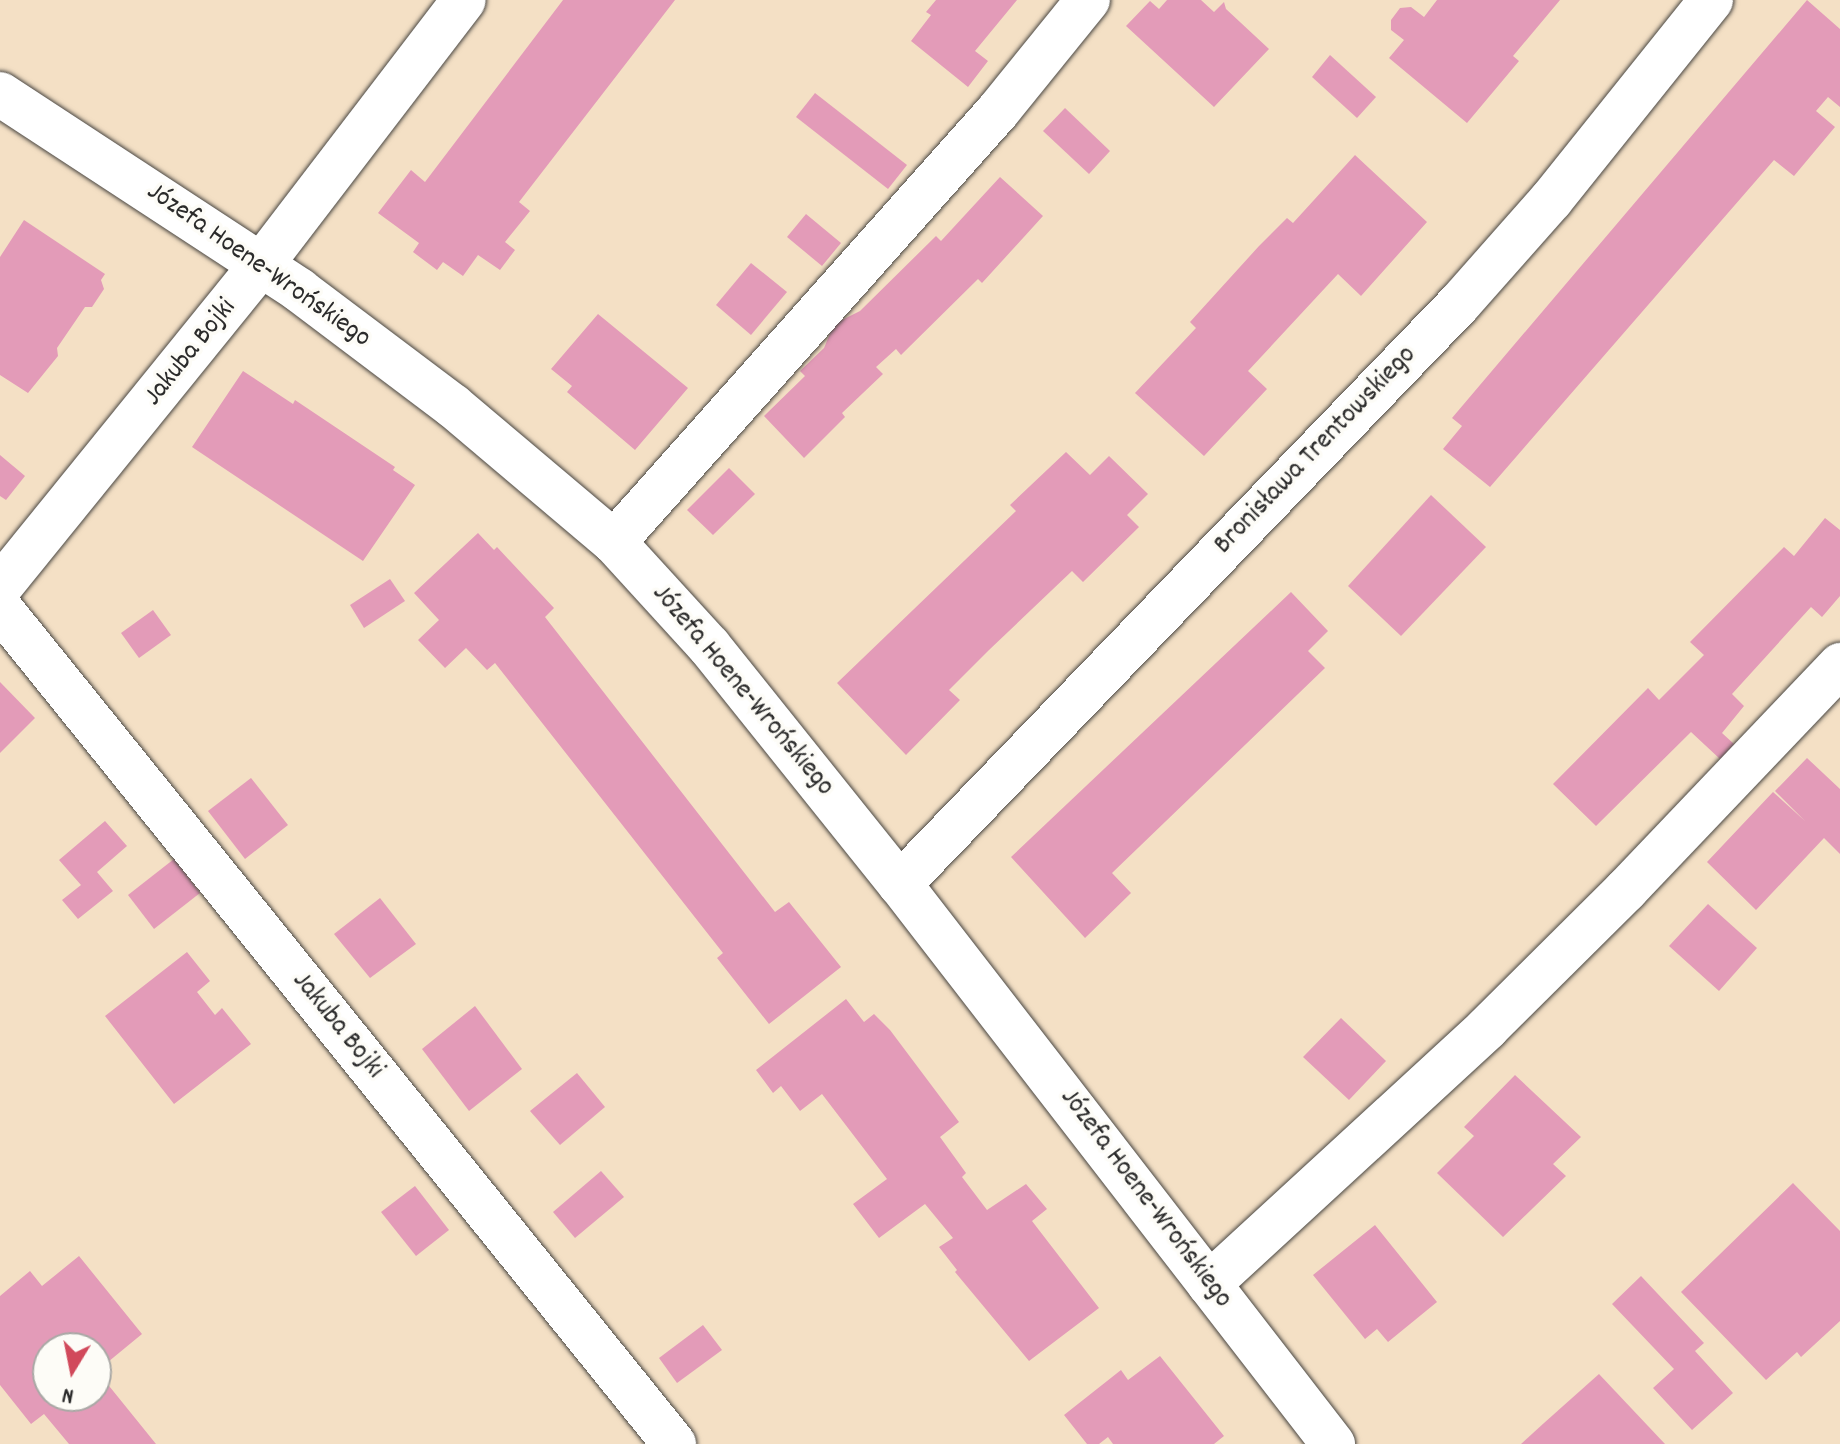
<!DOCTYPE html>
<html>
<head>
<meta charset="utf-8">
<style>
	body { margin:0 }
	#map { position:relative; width:1840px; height:1444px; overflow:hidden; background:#f4e0c5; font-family:Dekko,sans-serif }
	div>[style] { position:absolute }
	.building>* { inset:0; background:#e39bb8 }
	.roads { filter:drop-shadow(0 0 2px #494642) drop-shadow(0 0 2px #494642) }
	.minor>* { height:44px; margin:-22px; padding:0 22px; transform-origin:22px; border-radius:22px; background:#fff }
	span { translate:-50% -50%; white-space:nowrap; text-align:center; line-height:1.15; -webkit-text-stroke:7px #fdfcf7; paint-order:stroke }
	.street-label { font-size:28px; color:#2b2b2b }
	.north { position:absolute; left:32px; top:1332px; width:80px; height:80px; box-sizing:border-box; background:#fdfcf7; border:2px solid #a9a8a5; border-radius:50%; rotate:190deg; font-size:22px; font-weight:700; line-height:32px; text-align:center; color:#2b2b2b }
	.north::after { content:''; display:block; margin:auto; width:28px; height:36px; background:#d1495b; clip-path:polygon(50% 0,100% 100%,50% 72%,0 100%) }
</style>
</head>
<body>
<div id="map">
	<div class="building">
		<div style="clip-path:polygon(563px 0,675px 0,519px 202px,530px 211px,505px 242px,515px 250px,500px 270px,478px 255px,463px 276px,443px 262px,437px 270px,413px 252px,419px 243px,378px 213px,411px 170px,425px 182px)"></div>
		<div style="clip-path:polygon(936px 0,1017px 0,975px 51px,988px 61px,968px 87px,911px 41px,931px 15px,926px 12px)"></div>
		<div style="clip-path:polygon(1167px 0,1201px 0,1214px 12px,1224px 2px,1226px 9px,1269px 49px,1214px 107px,1126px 26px,1150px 1px,1159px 9px)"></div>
		<div style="clip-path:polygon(1437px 0,1560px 0,1513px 56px,1519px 61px,1467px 123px,1389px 58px,1404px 40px,1391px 30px,1391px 20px,1400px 8px,1411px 7px,1424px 17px)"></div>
		<div style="clip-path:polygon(1807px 0,1840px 29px,1840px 107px,1828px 97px,1816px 111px,1835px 127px,1794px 176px,1774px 160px,1490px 487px,1443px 449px,1462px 426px,1452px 418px)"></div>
		<div style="clip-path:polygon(1330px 55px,1376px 97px,1357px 118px,1312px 77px)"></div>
		<div style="clip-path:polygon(815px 93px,907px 165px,888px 189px,796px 117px)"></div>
		<div style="clip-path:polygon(1065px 108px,1110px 151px,1089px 174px,1043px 131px)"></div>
		<div style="clip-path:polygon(1355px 155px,1427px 222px,1361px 296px,1338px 274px,1248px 371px,1267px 389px,1204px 456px,1135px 393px,1196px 328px,1190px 322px,1259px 246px,1287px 218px,1293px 223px)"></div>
		<div style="clip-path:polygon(1000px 177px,1043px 216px,982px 283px,978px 279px,901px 355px,896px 349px,876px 367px,883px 374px,842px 413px,845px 417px,804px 458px,764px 416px,805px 376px,800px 371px,824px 348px,834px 324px,860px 311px,936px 236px,941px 241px)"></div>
		<div style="clip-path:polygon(806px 214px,841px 243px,822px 266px,787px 237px)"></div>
		<div style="clip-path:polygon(24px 220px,105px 274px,101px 280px,104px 289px,92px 307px,85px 307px,57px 348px,58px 356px,28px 393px,0 375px,0 257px)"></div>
		<div style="clip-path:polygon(751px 263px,787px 292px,751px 335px,716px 305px)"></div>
		<div style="clip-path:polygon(598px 314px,688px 388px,635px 450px,567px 392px,572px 386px,551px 369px)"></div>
		<div style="clip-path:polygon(243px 371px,293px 404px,295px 400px,395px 467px,393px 470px,415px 485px,363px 561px,192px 447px)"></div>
		<div style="clip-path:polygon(1066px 452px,1090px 475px,1109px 456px,1148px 494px,1127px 515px,1139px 527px,1083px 582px,1072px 571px,989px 650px,949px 690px,960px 700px,906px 755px,837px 683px,1016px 511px,1010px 505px)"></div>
		<div style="clip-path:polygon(0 455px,25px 476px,6px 500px,0 496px)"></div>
		<div style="clip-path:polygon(729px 468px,755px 494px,713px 535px,687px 510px)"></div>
		<div style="clip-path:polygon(1431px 495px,1486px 547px,1401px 636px,1348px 586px)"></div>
		<div style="clip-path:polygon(1825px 518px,1840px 530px,1840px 596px,1822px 617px,1811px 607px,1732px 694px,1744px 706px,1722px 733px,1734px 744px,1720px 759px,1691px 732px,1596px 826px,1553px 784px,1648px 688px,1659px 700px,1704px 655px,1690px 642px,1784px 547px,1794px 556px)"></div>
		<div style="clip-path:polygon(478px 533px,494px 550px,497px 547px,554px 608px,545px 617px,775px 912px,789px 902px,841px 967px,769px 1024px,717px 958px,723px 953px,495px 663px,487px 670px,466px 648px,445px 668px,418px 640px,439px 620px,414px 593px)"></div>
		<div style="clip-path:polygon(390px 579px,405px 601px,364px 628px,350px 605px)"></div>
		<div style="clip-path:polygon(1291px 592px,1328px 631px,1308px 651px,1325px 668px,1112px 873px,1131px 893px,1085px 938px,1011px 857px)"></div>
		<div style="clip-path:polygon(153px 610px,171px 635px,139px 658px,121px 633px)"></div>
		<div style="clip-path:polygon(0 682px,35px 718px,0 753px)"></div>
		<div style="clip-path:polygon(1807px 758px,1840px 789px,1840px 854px,1824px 838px,1756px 910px,1707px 862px,1773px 792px,1805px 821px,1775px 791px)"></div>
		<div style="clip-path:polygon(251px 778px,288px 825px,245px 859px,208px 811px)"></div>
		<div style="clip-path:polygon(105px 821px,127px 846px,97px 872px,113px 891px,78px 919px,62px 900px,81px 885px,59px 860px)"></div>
		<div style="clip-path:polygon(174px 859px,200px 893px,154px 929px,128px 895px)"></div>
		<div style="clip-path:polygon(380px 898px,416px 944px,370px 978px,334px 934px)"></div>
		<div style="clip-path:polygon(1708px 904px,1757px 948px,1719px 991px,1669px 946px)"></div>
		<div style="clip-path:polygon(187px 952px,210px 981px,197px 992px,215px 1015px,222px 1008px,251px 1044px,174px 1104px,105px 1016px)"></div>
		<div style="clip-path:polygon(846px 999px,864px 1022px,874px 1014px,890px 1030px,959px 1122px,940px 1137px,966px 1173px,962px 1177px,987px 1210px,1026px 1184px,1047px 1209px,1032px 1221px,1099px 1308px,1029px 1361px,955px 1272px,957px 1270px,939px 1247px,953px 1238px,925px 1204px,879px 1238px,853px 1204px,887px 1179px,822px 1094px,800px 1111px,781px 1086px,773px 1093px,756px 1070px)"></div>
		<div style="clip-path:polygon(475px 1006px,522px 1069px,469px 1111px,422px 1049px)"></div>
		<div style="clip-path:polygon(1341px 1018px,1386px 1061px,1349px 1100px,1303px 1057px)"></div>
		<div style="clip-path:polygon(577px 1073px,605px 1107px,560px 1145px,530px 1111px)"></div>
		<div style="clip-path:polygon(1515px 1075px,1581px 1137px,1553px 1164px,1566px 1176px,1503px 1237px,1437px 1173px,1474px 1136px,1464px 1127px)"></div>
		<div style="clip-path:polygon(601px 1171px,624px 1197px,575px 1238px,553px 1212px)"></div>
		<div style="clip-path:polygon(1793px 1183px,1840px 1231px,1840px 1321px,1801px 1357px,1797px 1352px,1766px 1380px,1681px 1292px)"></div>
		<div style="clip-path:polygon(415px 1186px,449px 1230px,416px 1256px,381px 1212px)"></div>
		<div style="clip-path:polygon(1375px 1225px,1437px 1302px,1388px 1342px,1377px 1329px,1365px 1339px,1313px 1275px)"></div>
		<div style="clip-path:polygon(evenodd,79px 1256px,142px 1334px,97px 1371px,156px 1444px,69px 1444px,44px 1414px,31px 1424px,0 1385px,0 1296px,30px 1271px,42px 1286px,79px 1256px,48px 1348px,96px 1348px,96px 1396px,48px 1396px,48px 1348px)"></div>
		<div style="clip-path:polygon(1641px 1276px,1704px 1343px,1695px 1351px,1733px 1393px,1692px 1430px,1653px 1388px,1674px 1369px,1612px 1304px)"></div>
		<div style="clip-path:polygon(703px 1325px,722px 1350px,677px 1383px,659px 1358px)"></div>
		<div style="clip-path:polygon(1160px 1356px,1224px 1436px,1214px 1444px,1113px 1444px,1108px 1437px,1099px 1444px,1087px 1444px,1064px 1415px,1121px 1370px,1128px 1380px)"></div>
		<div style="clip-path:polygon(1599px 1374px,1665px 1444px,1521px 1444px,1544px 1423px)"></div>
	</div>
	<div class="roads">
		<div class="minor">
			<div style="left:0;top:94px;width:358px;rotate:33.2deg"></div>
			<div style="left:299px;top:290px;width:193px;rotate:37deg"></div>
			<div style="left:453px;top:406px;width:211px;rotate:40.2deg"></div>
			<div style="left:614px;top:542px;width:141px;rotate:47.6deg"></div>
			<div style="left:709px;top:646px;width:305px;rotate:51.3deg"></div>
			<div style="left:900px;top:884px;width:708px;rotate:52.29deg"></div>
			<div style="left:614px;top:542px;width:577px;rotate:-48.3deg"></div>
			<div style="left:998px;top:111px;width:143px;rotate:-51deg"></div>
			<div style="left:0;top:587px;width:416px;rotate:-51deg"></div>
			<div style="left:262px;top:264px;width:332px;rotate:-52.6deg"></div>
			<div style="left:0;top:608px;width:1074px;rotate:51.12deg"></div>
			<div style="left:900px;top:884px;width:806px;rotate:-46.06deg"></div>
			<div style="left:1459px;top:304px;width:139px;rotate:-48.5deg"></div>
			<div style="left:1551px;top:200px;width:256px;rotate:-51.3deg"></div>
			<div style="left:1209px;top:1284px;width:378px;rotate:-42.6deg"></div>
			<div style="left:1487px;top:1028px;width:196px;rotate:-44.8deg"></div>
			<div style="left:1626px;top:890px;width:311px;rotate:-46.4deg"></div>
		</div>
	</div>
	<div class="street-label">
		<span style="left:258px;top:266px;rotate:35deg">Józefa Hoene-Wrońskiego</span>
		<span style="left:191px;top:353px;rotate:-51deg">Jakuba Bojki</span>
		<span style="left:1316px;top:451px;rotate:-46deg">Bronisława Trentowskiego</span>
		<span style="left:742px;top:691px;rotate:50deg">Józefa Hoene-Wrońskiego</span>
		<span style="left:337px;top:1026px;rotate:51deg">Jakuba Bojki</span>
		<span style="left:1145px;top:1199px;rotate:53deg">Józefa Hoene-Wrońskiego</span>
	</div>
	<div class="north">N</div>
</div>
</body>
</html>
